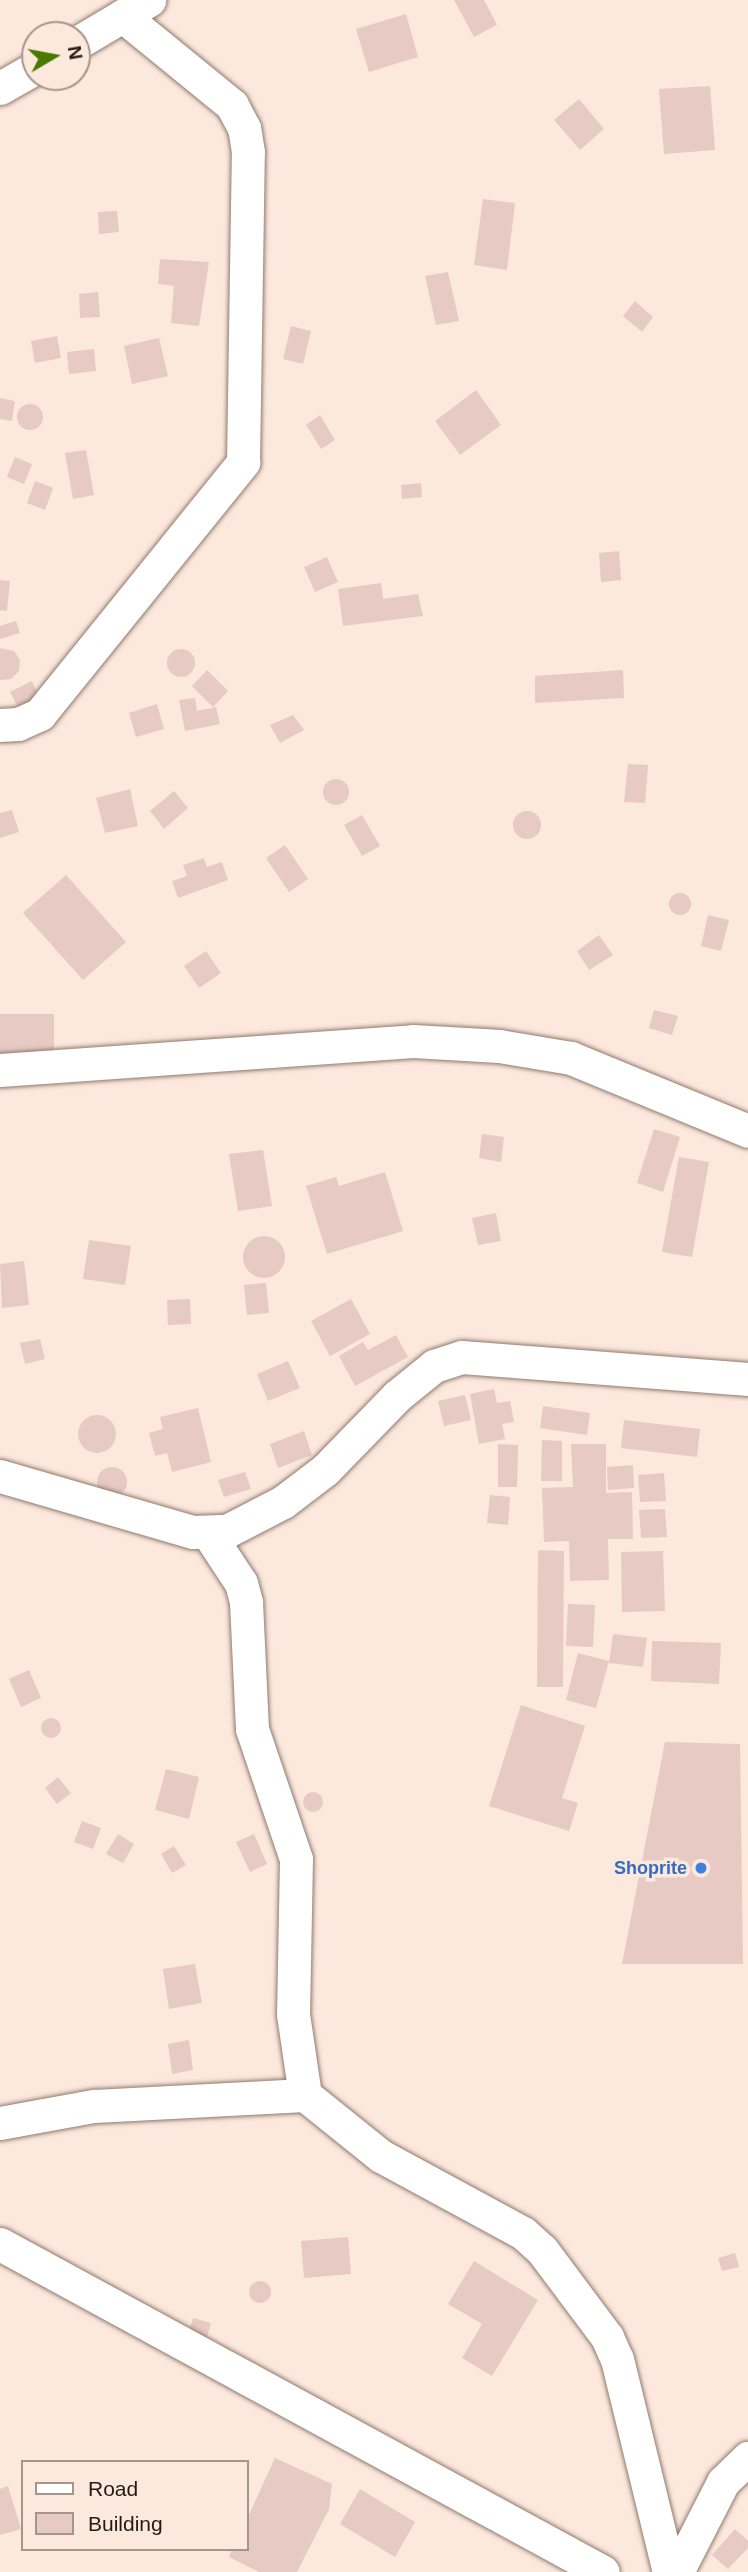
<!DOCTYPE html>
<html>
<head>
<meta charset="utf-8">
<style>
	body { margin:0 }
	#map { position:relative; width:748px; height:2572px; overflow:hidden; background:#fce8dd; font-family:Arial,sans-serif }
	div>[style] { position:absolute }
	.building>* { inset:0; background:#e7cac4 }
	.round { border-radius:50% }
	.roads { filter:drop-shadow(0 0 2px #917a6d) drop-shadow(0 0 2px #917a6d) }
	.minor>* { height:33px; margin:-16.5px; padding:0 16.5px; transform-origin:16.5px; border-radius:16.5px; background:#fff }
	.dots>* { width:19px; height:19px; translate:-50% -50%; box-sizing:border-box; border:4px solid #fce8dd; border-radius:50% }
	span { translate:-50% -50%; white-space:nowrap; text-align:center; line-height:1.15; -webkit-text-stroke:7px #fce8dd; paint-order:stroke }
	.shop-label { font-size:18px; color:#366cbe; font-weight:700 }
	.right { translate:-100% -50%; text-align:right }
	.legend { position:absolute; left:21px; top:2460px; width:228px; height:91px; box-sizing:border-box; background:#fce8dd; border:2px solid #a5968d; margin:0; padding:9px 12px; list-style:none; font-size:21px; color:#231a15 }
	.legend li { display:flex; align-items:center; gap:14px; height:35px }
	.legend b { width:35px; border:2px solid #a5968d }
	.north { position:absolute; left:21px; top:21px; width:70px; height:70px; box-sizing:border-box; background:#fce8dd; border:2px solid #a5968d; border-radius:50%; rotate:80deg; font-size:19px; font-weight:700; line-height:28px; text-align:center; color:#231a15 }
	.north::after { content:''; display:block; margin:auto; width:24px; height:32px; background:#487901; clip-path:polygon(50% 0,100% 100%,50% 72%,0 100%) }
</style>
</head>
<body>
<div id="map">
	<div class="building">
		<div style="clip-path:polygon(454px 0,484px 0,497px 25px,474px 37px)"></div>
		<div style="clip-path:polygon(406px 14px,418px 57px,369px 72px,356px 29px)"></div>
		<div style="clip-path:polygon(710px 86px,715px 150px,664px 154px,659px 89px)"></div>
		<div style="clip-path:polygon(579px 99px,604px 129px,580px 150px,554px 120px)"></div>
		<div style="clip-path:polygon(483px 199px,515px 203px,507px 270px,474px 265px)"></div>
		<div style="clip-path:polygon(117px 211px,119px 232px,99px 234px,98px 212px)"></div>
		<div style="clip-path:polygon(160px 259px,209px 262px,199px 326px,171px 323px,174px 286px,158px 284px)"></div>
		<div style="clip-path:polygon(448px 272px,459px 321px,436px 325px,425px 276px)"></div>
		<div style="clip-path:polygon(98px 292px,100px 317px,80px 318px,79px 294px)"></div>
		<div style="clip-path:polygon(635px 301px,653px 317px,642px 332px,623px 316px)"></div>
		<div style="clip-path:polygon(291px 326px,311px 331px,303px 364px,283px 359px)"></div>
		<div style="clip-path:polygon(57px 336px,61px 358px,35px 363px,31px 341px)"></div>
		<div style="clip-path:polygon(159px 338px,168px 376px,132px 384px,124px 346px)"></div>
		<div style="clip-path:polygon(94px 349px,96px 371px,69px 374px,67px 352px)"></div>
		<div style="clip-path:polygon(476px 390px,501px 425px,460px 455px,435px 421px)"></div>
		<div style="clip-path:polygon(0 398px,15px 401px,12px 421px,0 419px)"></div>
		<div class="round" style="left:17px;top:404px;width:26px;height:26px"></div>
		<div style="clip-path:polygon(320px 415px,335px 440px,321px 449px,306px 425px)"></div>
		<div style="clip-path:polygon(86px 450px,94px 495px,73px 499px,65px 453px)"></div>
		<div style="clip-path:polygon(15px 457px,32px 464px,24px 484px,7px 477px)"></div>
		<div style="clip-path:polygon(35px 481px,53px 488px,45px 510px,27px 503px)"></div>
		<div style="clip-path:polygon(421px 483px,422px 497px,402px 499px,401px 485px)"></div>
		<div style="clip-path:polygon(619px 551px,621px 580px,601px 582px,599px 553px)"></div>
		<div style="clip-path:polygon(327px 557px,338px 582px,315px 592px,304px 567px)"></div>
		<div style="clip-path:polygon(0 580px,10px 581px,7px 611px,0 610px)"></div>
		<div style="clip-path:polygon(381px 583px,383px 599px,418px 594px,423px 616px,343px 626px,338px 589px)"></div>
		<div style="clip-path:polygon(16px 621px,20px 633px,0 639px,0 626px)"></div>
		<div style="clip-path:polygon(0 648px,14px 651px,20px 660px,19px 671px,11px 679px,0 680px)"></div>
		<div class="round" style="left:167px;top:649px;width:28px;height:28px"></div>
		<div style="clip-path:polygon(207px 670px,228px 691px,213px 707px,192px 686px)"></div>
		<div style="clip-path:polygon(623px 670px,624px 698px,535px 703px,535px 676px)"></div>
		<div style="clip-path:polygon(32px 681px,43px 705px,22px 715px,10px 692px)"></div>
		<div style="clip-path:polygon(195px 698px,197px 711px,216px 707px,220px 724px,185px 731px,179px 700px)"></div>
		<div style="clip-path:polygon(157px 704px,164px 729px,136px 737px,129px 713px)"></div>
		<div style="clip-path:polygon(293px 715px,304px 730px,280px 743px,270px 725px)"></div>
		<div style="clip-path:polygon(628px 764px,648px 765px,645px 803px,624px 802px)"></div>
		<div class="round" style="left:323px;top:779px;width:26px;height:26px"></div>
		<div style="clip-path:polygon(130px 789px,138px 826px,105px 833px,96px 798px)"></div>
		<div style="clip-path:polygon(174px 791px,188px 808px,164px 829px,150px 811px)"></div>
		<div style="clip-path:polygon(12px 810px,19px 832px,0 838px,0 813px)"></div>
		<div class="round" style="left:513px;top:811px;width:28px;height:28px"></div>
		<div style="clip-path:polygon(362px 815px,380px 846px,362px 856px,344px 825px)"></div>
		<div style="clip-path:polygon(285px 845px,308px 879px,289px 892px,266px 858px)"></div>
		<div style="clip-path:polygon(204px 858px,207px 867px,222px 862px,228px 880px,178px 898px,172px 881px,187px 876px,183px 865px)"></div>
		<div style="clip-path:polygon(66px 875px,126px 942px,83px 980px,23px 913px)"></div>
		<div class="round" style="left:669px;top:893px;width:22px;height:22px"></div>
		<div style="clip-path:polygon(708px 915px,729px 920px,721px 951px,701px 946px)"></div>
		<div style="clip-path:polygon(599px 935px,613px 955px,589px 970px,577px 951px)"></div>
		<div style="clip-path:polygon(206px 951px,221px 973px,199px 988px,184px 966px)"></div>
		<div style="clip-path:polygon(654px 1010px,678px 1016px,672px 1035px,649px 1028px)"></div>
		<div style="clip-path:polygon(0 1014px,54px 1014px,54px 1065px,0 1065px)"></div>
		<div style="clip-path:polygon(654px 1129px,680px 1137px,663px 1192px,637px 1183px)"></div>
		<div style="clip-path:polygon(482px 1134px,504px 1137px,501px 1162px,479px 1158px)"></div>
		<div style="clip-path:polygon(263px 1150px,272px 1206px,238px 1211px,229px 1154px)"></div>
		<div style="clip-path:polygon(679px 1157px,709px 1162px,692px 1257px,662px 1252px)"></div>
		<div style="clip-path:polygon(385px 1172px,403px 1231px,327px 1254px,306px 1186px,336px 1177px,339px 1186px)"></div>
		<div style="clip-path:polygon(496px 1213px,501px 1241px,478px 1245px,472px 1218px)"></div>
		<div class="round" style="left:243px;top:1236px;width:42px;height:42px"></div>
		<div style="clip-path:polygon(89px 1240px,131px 1246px,125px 1285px,83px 1279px)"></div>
		<div style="clip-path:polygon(24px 1261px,29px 1305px,2px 1308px,0 1264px)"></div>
		<div style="clip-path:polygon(266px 1283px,269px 1313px,247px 1315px,244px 1285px)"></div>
		<div style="clip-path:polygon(190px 1299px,191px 1324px,168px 1325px,167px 1300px)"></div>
		<div style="clip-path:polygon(351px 1299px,370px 1334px,330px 1356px,311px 1321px)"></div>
		<div style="clip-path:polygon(396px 1335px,408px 1357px,355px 1386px,339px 1356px,363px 1342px,368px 1350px)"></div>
		<div style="clip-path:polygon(40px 1339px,45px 1359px,25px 1364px,20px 1343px)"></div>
		<div style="clip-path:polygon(288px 1361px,300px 1388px,268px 1401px,257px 1374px)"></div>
		<div style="clip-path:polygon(494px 1389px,497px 1403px,510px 1401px,514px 1422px,502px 1424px,505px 1439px,479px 1444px,470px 1394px)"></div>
		<div style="clip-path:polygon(465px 1395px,471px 1420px,444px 1426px,438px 1401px)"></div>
		<div style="clip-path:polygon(543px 1406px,590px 1413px,587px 1435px,540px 1428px)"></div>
		<div style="clip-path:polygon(198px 1408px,211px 1462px,172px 1472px,167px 1453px,155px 1456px,149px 1433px,163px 1429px,160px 1417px)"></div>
		<div class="round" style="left:78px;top:1415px;width:38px;height:38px"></div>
		<div style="clip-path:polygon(624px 1420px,700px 1429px,697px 1457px,621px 1448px)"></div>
		<div style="clip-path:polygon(304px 1431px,312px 1455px,278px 1468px,270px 1444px)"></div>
		<div style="clip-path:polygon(542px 1440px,562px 1441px,562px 1481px,541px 1481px)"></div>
		<div style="clip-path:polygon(498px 1444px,518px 1445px,517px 1487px,498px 1487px)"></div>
		<div style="clip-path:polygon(571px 1444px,606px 1444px,606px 1493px,632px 1492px,633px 1539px,608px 1539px,609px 1580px,570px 1581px,569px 1541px,544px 1542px,542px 1488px,573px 1487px)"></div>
		<div style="clip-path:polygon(633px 1465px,634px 1488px,608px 1490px,607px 1467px)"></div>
		<div class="round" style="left:97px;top:1467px;width:30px;height:30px"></div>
		<div style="clip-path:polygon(245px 1472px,251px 1489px,224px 1497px,218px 1480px)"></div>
		<div style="clip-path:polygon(664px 1473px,666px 1501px,640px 1502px,638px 1475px)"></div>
		<div style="clip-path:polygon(490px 1495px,510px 1497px,508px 1525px,487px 1523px)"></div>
		<div style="clip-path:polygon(665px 1509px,667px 1537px,641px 1538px,639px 1510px)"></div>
		<div style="clip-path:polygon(538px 1550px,564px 1551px,563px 1687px,537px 1687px)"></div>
		<div style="clip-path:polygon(663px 1551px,665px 1611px,622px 1612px,621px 1552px)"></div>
		<div style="clip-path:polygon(568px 1604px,595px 1605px,593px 1647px,566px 1646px)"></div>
		<div style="clip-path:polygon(613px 1634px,647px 1638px,643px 1667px,609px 1663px)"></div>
		<div style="clip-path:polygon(652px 1641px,721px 1643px,719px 1684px,651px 1681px)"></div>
		<div style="clip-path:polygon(578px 1653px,609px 1661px,596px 1708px,566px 1700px)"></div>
		<div style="clip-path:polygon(29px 1670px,41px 1698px,21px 1707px,9px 1679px)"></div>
		<div style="clip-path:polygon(521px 1705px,585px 1726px,562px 1798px,578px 1803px,569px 1831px,489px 1806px)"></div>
		<div class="round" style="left:41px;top:1718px;width:20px;height:20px"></div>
		<div style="clip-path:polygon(665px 1742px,740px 1744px,743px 1964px,622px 1964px)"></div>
		<div style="clip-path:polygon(166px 1769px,199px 1777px,189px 1819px,155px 1810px)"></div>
		<div style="clip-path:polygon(58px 1777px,71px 1793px,57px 1804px,45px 1788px)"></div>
		<div class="round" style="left:303px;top:1792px;width:20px;height:20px"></div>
		<div style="clip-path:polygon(82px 1821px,101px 1828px,93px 1849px,74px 1842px)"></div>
		<div style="clip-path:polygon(118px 1834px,134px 1844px,123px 1863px,106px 1854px)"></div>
		<div style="clip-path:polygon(254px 1834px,267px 1864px,250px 1872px,236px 1842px)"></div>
		<div style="clip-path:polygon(174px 1846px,186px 1865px,172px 1873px,161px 1854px)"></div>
		<div style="clip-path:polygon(195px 1964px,202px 2003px,169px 2009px,163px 1969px)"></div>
		<div style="clip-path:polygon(189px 2040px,193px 2070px,172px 2074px,168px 2044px)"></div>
		<div style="clip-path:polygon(348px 2237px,351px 2274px,304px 2278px,301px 2241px)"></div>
		<div style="clip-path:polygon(735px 2253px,739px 2267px,722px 2271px,718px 2258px)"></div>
		<div style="clip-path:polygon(474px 2261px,538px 2300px,492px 2376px,462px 2358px,482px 2324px,448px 2304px)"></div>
		<div class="round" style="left:249px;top:2281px;width:22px;height:22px"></div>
		<div style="clip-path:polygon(193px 2318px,211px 2323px,205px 2344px,187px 2339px)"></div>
		<div style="clip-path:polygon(275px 2458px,332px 2484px,329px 2509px,297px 2572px,259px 2572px,229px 2557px,232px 2549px,247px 2549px,247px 2519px)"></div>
		<div style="clip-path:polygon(8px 2486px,21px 2529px,0 2535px,0 2489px)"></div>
		<div style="clip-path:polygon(360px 2489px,415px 2522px,395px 2557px,340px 2524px)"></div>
		<div style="clip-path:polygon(735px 2529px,748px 2541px,748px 2548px,728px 2569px,712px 2555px)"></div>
	</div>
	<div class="roads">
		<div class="minor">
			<div style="left:77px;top:43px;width:84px;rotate:-30.8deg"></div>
			<div style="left:0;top:88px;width:40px;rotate:-29.7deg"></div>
			<div style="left:0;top:725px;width:18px;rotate:-3deg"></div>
			<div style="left:18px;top:724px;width:24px;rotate:-24deg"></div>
			<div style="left:40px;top:714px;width:324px;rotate:-51.1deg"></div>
			<div style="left:243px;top:462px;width:310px;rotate:-89.1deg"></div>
			<div style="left:248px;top:152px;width:24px;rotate:-99deg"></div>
			<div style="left:244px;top:128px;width:26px;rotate:-118deg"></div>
			<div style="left:232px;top:105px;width:141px;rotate:-140.8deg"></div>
			<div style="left:0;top:1070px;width:414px;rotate:-4deg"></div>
			<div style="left:413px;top:1041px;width:86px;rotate:3.3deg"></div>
			<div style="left:499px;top:1046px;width:73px;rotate:9.5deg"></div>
			<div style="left:571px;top:1058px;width:191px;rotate:22.4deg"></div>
			<div style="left:0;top:1476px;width:201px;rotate:16.2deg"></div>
			<div style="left:193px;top:1532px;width:34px;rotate:-2deg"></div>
			<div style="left:227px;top:1531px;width:63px;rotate:-27.4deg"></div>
			<div style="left:283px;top:1502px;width:53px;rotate:-37.3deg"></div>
			<div style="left:325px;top:1470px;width:103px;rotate:-45.8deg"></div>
			<div style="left:397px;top:1396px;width:48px;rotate:-39deg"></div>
			<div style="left:434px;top:1366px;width:29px;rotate:-18deg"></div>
			<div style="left:462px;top:1357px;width:287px;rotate:4.4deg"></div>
			<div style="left:208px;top:1533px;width:60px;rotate:56.6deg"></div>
			<div style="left:241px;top:1583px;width:20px;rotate:75deg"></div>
			<div style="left:246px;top:1602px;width:127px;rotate:87.3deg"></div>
			<div style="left:252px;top:1729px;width:137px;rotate:71.3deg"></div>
			<div style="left:296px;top:1859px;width:155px;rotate:91.1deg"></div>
			<div style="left:293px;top:2014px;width:82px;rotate:81.6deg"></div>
			<div style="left:305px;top:2095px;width:97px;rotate:38.8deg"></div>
			<div style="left:381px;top:2156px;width:162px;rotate:28.5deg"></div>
			<div style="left:523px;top:2233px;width:25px;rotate:42deg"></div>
			<div style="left:542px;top:2250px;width:109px;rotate:53.2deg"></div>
			<div style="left:607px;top:2337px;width:24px;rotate:66deg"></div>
			<div style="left:617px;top:2359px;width:219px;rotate:76.3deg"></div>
			<div style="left:0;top:2123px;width:96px;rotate:-10.3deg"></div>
			<div style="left:94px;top:2106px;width:211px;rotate:-3deg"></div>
			<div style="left:0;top:2244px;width:686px;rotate:28.54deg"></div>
			<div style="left:677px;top:2572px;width:101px;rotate:-62.9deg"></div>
			<div style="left:723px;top:2482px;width:35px;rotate:-44deg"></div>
		</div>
	</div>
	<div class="dots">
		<div style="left:701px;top:1868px;background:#3f7fe0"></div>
	</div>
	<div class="shop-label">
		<span class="right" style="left:687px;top:1868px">Shoprite</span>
	</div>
	<ul class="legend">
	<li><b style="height:9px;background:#fff"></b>Road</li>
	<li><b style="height:19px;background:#e7cac4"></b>Building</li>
	</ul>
	<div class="north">N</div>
</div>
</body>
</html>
